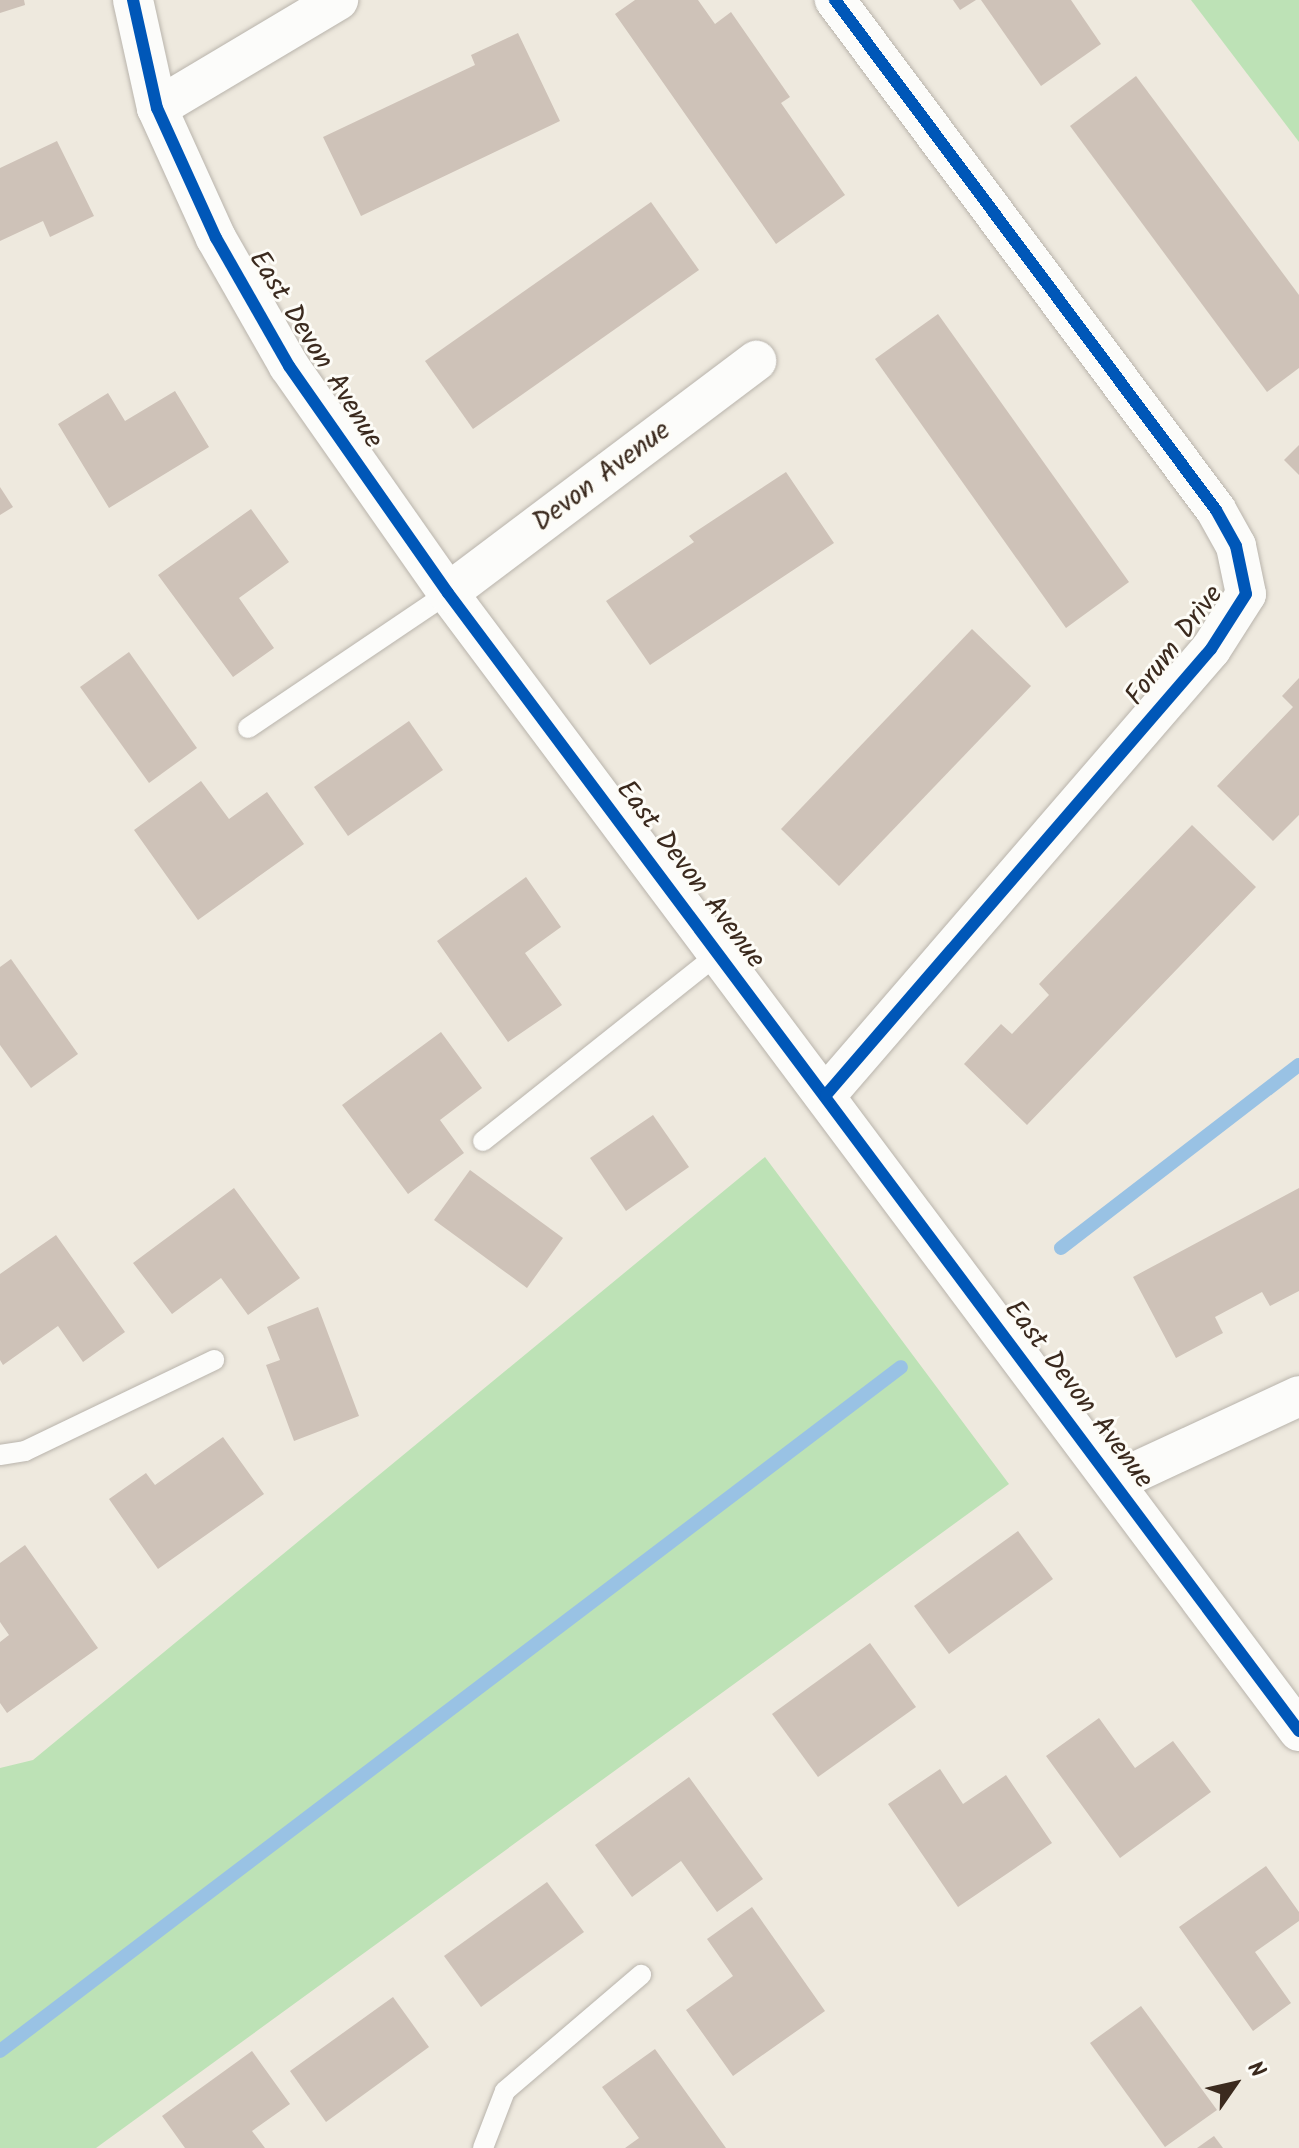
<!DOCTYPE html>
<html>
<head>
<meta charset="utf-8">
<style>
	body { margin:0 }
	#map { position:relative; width:1299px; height:2148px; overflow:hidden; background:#eee9de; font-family:Kalam,sans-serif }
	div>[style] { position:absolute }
	.green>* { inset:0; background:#bde2b6 }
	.stream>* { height:14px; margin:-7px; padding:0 7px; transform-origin:7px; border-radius:7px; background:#99c2e4 }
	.building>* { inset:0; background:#cec2b8 }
	.roads { filter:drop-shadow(0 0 2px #b9b4ac) drop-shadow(0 0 2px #b9b4ac) }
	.lane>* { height:20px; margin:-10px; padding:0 10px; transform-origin:10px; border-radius:10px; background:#fcfcfa }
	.street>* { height:40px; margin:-20px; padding:0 20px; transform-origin:20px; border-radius:20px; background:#fcfcfa }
	.cycleway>* { height:12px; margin:-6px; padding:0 6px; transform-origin:6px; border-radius:6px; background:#0057b8 }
	span { translate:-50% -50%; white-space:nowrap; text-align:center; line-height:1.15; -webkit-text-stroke:6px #fdfcf7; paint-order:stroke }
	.street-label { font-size:28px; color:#3b2a1e }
	.north { position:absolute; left:1195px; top:2044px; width:80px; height:80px; -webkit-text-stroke:6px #fdfcf7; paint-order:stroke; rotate:56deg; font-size:22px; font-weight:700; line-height:32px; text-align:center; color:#3b2a1e }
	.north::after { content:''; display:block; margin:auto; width:28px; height:36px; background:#3b2a1e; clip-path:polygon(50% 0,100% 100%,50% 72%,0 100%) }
</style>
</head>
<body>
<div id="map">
	<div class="green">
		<div style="clip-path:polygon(1191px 0,1299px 0,1299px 142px)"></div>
		<div style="clip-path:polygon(765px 1157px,1009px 1484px,96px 2148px,0 2148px,0 1768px,33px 1760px)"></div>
	</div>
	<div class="stream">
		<div style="left:1061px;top:1248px;width:300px;rotate:-37.6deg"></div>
		<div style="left:0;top:2051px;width:1131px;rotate:-37.2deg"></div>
	</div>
	<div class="building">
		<div style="clip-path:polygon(0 0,24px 0,25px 5px,0 13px)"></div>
		<div style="clip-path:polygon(635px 0,698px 0,715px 24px,731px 12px,790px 97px,781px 103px,845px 195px,776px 244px,615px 14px)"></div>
		<div style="clip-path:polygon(953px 0,976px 0,960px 10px)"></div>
		<div style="clip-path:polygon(981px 0,1071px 0,1101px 44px,1041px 86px)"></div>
		<div style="clip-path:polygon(518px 33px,560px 121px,361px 216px,323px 137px,475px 65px,471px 55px)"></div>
		<div style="clip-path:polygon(1136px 76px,1299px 295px,1299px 368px,1267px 392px,1070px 126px)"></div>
		<div style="clip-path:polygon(57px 141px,94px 216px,50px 237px,43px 221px,0 241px,0 168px)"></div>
		<div style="clip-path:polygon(651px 202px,699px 270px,473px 429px,425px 361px)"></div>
		<div style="clip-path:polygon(938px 314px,1129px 582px,1066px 628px,875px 359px)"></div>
		<div style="clip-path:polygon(175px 391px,209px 447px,109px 508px,58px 424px,108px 393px,125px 421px)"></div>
		<div style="clip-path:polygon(1299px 445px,1299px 475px,1284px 460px)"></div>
		<div style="clip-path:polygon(786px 472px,834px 543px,650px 665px,606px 601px,694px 542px,689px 536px)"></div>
		<div style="clip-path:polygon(0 487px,13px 507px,0 515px)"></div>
		<div style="clip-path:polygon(251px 509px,289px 562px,239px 598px,274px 648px,233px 677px,158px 575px)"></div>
		<div style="clip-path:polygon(972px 629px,1031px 686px,839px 886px,781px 829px)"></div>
		<div style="clip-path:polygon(129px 652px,197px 748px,149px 783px,80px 687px)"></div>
		<div style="clip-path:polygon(1299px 678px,1299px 815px,1273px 841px,1217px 786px,1293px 707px,1282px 696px)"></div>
		<div style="clip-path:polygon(409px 721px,443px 770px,348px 836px,314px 787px)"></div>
		<div style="clip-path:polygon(201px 781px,229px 819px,267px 792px,304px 844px,198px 920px,134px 830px)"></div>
		<div style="clip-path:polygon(1192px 825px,1256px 887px,1027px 1125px,964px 1064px,1001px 1024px,1012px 1034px,1049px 995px,1039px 984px)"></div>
		<div style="clip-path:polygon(526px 877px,561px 927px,525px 953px,562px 1005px,508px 1042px,437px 941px)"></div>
		<div style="clip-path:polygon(11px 959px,78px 1054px,31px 1088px,0 1045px,0 967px)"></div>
		<div style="clip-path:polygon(441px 1032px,482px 1088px,440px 1120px,464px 1153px,408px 1194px,342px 1105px)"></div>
		<div style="clip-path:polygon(653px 1115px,689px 1167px,626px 1211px,590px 1158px)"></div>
		<div style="clip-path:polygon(470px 1170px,563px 1238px,527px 1288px,434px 1220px)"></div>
		<div style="clip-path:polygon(234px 1188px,300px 1278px,248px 1315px,221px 1278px,172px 1314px,133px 1263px)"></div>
		<div style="clip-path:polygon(1299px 1188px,1299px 1291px,1270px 1306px,1262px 1292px,1215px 1317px,1223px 1333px,1176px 1358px,1133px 1277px)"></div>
		<div style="clip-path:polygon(56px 1235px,125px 1332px,83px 1362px,58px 1326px,3px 1365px,0 1360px,0 1274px)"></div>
		<div style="clip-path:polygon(318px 1307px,359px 1416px,294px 1441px,266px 1365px,280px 1360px,267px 1327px)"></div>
		<div style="clip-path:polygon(223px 1437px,264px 1494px,158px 1569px,109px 1499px,146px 1473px,155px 1485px)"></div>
		<div style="clip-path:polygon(1018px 1531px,1053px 1579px,949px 1654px,914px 1606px)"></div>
		<div style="clip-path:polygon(25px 1545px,98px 1648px,7px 1713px,0 1703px,0 1642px,9px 1635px,0 1622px,0 1563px)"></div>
		<div style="clip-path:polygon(870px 1643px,916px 1707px,818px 1777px,772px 1714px)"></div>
		<div style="clip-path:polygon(1099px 1718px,1135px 1768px,1173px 1741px,1211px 1792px,1120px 1858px,1046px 1756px)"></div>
		<div style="clip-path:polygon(940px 1769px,963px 1804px,1006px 1775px,1052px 1843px,958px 1907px,888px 1804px)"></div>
		<div style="clip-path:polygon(689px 1777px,763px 1879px,717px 1912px,681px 1861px,632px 1897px,595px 1845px)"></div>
		<div style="clip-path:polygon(1266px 1866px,1299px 1912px,1299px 1921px,1255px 1952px,1291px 2003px,1253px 2031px,1179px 1927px)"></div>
		<div style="clip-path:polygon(547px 1882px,584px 1932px,481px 2007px,444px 1956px)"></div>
		<div style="clip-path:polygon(752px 1907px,825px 2011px,733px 2076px,686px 2010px,733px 1976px,707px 1939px)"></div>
		<div style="clip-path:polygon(393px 1997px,429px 2047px,326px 2122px,290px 2071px)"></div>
		<div style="clip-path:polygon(1141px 2006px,1217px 2110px,1165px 2147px,1090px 2043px)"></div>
		<div style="clip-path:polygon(655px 2049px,726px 2148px,625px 2148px,639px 2138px,602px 2087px)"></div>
		<div style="clip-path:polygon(252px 2051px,290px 2104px,252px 2131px,265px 2148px,185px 2148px,162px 2116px)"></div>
		<div style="clip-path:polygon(1214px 2136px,1223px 2148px,1197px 2148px)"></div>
	</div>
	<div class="roads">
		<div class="lane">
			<div style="left:248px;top:728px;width:241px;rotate:-34deg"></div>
			<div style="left:483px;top:1141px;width:302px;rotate:-38.5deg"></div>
			<div style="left:0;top:1455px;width:25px;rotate:-9deg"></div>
			<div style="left:25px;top:1451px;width:210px;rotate:-25.7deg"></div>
			<div style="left:483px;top:2148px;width:61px;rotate:-68.9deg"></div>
			<div style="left:505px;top:2091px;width:179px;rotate:-40.5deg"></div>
		</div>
		<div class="street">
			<div style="left:133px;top:0;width:111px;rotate:77.5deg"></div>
			<div style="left:157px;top:108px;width:143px;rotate:65.6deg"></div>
			<div style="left:216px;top:238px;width:147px;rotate:60.3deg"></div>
			<div style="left:289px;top:366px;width:277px;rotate:55deg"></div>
			<div style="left:448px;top:593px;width:1421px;rotate:53.21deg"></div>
			<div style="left:157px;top:108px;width:211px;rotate:-30.8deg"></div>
			<div style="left:448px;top:593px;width:386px;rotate:-37deg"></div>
			<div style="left:826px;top:1095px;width:589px;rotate:-49.2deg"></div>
			<div style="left:1211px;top:649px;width:65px;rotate:-57.5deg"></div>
			<div style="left:1246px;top:594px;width:49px;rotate:-101.8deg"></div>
			<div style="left:1236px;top:546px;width:41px;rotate:-119.1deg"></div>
			<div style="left:1216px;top:510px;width:637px;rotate:-126.76deg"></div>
			<div style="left:1114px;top:1482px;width:204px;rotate:-24.9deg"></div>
		</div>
	</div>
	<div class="cycleway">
		<div style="left:133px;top:0;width:111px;rotate:77.5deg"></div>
		<div style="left:157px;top:108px;width:143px;rotate:65.6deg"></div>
		<div style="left:216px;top:238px;width:147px;rotate:60.3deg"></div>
		<div style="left:289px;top:366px;width:277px;rotate:55deg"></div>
		<div style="left:448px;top:593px;width:1421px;rotate:53.21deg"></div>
		<div style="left:826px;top:1095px;width:589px;rotate:-49.2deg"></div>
		<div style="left:1211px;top:649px;width:65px;rotate:-57.5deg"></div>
		<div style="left:1246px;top:594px;width:49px;rotate:-101.8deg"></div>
		<div style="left:1236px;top:546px;width:41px;rotate:-119.1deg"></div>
		<div style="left:1216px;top:510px;width:637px;rotate:-126.76deg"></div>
	</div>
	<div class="street-label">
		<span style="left:315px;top:350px;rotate:58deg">East Devon Avenue</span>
		<span style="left:602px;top:477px;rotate:-37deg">Devon Avenue</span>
		<span style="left:1175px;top:646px;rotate:-53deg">Forum Drive</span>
		<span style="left:690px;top:875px;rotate:53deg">East Devon Avenue</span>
		<span style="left:1078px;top:1395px;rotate:53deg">East Devon Avenue</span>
	</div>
	<div class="north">N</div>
</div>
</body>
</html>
